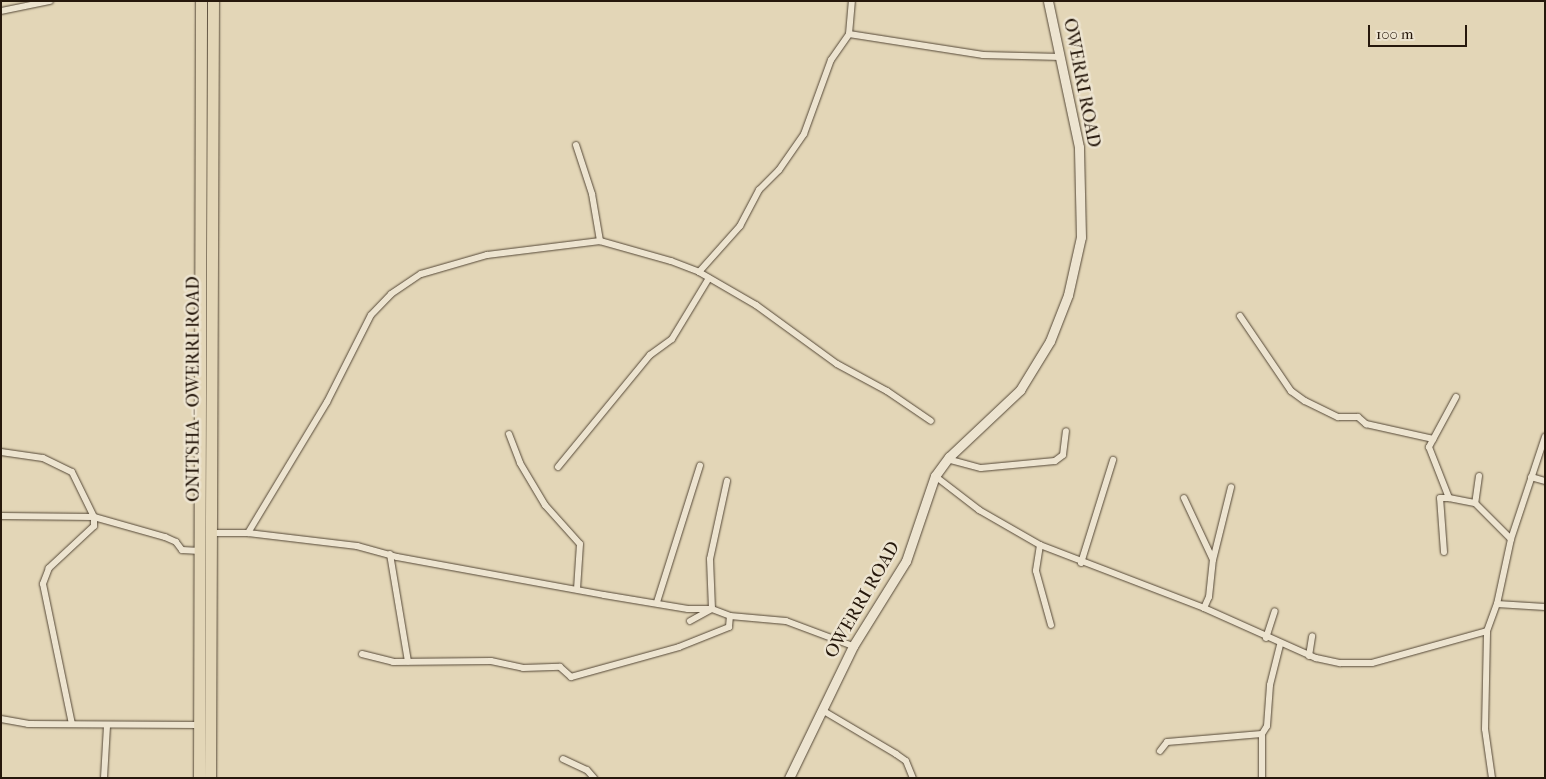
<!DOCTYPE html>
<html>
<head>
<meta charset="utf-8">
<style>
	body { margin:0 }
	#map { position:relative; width:1546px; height:779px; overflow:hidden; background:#e3d6b7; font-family:"IM FELL French Canon",serif }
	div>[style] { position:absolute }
	.roads { filter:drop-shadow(0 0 1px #554837) drop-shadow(0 0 1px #554837) }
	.street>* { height:6px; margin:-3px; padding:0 3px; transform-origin:3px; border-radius:3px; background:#ede4d0 }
	.secondary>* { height:9px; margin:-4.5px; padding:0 4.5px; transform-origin:4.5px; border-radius:4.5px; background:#ede4d0 }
	.highway>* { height:11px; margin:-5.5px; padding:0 5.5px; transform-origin:5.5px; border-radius:5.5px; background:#e3d6b7 }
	span { translate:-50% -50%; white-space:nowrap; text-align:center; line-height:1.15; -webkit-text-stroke:5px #ede4d0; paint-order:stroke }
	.street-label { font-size:18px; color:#26180c }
	.frame { position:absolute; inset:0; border:2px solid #26180c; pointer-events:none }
	.scale { position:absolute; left:1368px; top:25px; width:99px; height:22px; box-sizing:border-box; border:2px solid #26180c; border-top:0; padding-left:6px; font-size:15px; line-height:18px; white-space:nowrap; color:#26180c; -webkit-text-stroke:4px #ede4d0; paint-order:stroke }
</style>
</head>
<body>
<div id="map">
	<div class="roads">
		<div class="street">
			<div style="left:1px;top:11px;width:50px;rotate:-11.5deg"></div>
			<div style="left:849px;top:34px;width:136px;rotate:8.9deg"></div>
			<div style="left:983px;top:55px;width:78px;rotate:1.5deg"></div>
			<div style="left:576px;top:145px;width:52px;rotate:71.9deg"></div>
			<div style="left:592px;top:194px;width:48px;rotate:80.3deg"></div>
			<div style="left:699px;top:272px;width:62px;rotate:-48.3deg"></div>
			<div style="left:740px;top:226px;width:41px;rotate:-62.2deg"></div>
			<div style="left:759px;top:190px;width:28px;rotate:-45deg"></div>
			<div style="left:779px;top:170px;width:44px;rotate:-55.2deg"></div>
			<div style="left:804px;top:134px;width:79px;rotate:-70deg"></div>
			<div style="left:831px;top:60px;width:32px;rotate:-55deg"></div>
			<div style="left:849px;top:34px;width:33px;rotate:-85deg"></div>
			<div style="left:1240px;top:316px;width:91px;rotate:55.8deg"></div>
			<div style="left:1291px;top:391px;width:17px;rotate:36deg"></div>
			<div style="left:1305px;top:401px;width:37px;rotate:26deg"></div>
			<div style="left:1338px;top:417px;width:20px"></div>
			<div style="left:1358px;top:417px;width:11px;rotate:41deg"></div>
			<div style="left:1366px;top:424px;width:69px;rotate:12.6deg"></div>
			<div style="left:1456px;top:397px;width:57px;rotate:118.4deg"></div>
			<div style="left:1429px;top:447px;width:55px;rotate:68.6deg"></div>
			<div style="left:1449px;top:498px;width:26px;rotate:11deg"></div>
			<div style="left:509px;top:434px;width:31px;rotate:69deg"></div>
			<div style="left:520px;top:463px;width:49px;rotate:59.2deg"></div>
			<div style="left:545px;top:505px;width:52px;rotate:48.1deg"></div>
			<div style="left:580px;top:544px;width:45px;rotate:93.8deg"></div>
			<div style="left:1px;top:452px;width:42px;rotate:8.1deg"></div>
			<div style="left:43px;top:458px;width:32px;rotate:26deg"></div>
			<div style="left:72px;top:472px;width:50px;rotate:63.9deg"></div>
			<div style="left:94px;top:517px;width:9px;rotate:90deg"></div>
			<div style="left:94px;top:526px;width:62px;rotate:137deg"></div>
			<div style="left:49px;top:568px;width:17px;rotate:111deg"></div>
			<div style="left:43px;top:584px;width:143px;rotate:78.3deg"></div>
			<div style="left:947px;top:459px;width:35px;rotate:15deg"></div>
			<div style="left:981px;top:468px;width:74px;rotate:-5.4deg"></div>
			<div style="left:1055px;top:461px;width:10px;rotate:-37deg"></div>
			<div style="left:1063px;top:455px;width:24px;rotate:-83deg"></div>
			<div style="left:558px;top:467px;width:145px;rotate:-50.6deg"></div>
			<div style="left:650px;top:355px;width:27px;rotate:-36deg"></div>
			<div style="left:672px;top:339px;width:71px;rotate:-58.8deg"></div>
			<div style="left:935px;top:476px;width:56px;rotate:37.7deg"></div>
			<div style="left:979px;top:510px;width:70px;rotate:29.8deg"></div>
			<div style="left:1040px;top:545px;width:176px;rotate:21deg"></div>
			<div style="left:1204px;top:608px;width:123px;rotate:24.1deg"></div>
			<div style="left:1316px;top:658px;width:25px;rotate:12deg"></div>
			<div style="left:1340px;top:663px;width:32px"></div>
			<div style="left:1372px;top:663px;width:119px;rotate:-15.5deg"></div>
			<div style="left:1479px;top:476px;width:27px;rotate:98deg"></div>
			<div style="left:1475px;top:503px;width:51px;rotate:45deg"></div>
			<div style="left:1531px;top:477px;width:15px;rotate:16deg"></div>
			<div style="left:1184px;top:498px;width:68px;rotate:64.9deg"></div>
			<div style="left:1px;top:516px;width:93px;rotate:0.6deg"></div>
			<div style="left:94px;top:517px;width:74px;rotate:15.7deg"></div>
			<div style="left:165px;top:537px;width:12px;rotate:24deg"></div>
			<div style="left:176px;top:542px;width:10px;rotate:53deg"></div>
			<div style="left:182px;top:550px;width:18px;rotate:3deg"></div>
			<div style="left:211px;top:533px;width:37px"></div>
			<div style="left:248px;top:533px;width:110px;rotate:6.8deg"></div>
			<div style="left:357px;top:546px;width:41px;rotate:15.4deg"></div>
			<div style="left:397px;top:557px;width:210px;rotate:10.4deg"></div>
			<div style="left:604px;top:595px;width:85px;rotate:9.5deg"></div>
			<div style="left:688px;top:609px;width:24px"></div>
			<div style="left:712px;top:609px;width:19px;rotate:21deg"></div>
			<div style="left:730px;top:616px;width:56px;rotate:5.1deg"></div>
			<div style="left:786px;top:621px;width:72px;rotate:20.5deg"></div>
			<div style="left:248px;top:533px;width:153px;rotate:-58.9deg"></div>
			<div style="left:327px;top:402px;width:97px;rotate:-63.2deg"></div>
			<div style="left:371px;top:315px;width:29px;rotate:-46deg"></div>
			<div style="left:391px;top:294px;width:36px;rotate:-34deg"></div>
			<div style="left:421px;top:274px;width:69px;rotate:-16.1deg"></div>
			<div style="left:487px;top:255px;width:114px;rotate:-7.1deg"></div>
			<div style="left:600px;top:241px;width:74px;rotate:15.7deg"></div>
			<div style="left:671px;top:261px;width:30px;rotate:21deg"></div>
			<div style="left:699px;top:272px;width:66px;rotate:30.1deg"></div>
			<div style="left:756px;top:305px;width:100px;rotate:36.1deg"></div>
			<div style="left:837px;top:364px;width:57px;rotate:28.4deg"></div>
			<div style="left:887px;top:391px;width:53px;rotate:34.3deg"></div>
			<div style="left:1040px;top:545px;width:26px;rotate:99deg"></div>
			<div style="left:1036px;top:571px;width:56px;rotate:74.5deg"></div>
			<div style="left:1444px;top:552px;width:54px;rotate:-94.2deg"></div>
			<div style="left:1440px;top:498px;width:9px"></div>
			<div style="left:390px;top:554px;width:109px;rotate:80.5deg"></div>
			<div style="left:1081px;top:563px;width:108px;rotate:-72.7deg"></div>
			<div style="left:657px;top:602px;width:143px;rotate:-72.5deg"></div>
			<div style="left:1497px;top:604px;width:48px;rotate:3.6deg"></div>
			<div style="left:1204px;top:608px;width:12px;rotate:-66deg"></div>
			<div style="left:1209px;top:597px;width:37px;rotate:-84deg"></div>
			<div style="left:1213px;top:560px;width:75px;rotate:-76.1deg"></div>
			<div style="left:690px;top:621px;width:25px;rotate:-29deg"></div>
			<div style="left:712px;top:609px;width:50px;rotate:-92.3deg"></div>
			<div style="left:710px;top:559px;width:80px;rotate:-77.7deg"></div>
			<div style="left:1266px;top:638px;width:28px;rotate:-72deg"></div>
			<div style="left:362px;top:654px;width:32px;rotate:14deg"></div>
			<div style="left:393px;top:662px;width:98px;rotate:-0.6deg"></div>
			<div style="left:491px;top:661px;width:33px;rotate:12deg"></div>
			<div style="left:523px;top:668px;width:37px;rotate:-2deg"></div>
			<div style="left:560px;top:667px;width:15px;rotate:42deg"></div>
			<div style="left:571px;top:677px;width:112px;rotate:-15.5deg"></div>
			<div style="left:679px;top:647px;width:54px;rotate:-21.8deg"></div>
			<div style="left:729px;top:627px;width:11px;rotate:-85deg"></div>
			<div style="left:1309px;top:656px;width:20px;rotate:-81deg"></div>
			<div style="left:822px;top:710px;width:86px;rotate:30.7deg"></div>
			<div style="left:896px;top:754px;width:12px;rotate:35deg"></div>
			<div style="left:906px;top:761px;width:18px;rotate:68deg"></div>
			<div style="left:1px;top:719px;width:27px;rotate:10deg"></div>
			<div style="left:28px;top:724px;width:171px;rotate:0.3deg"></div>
			<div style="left:1262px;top:734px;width:44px;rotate:90deg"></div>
			<div style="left:1160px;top:751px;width:11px;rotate:-52deg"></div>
			<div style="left:1167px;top:742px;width:95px;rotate:-4.8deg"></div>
			<div style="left:1262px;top:734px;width:9px;rotate:-58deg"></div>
			<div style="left:1267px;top:726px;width:41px;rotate:-85.8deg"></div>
			<div style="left:1270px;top:685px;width:41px;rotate:-76deg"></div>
			<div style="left:563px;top:759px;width:26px;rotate:25deg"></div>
			<div style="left:587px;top:770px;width:11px;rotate:49deg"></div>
			<div style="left:104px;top:778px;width:52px;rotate:-86.7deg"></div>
			<div style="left:1492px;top:778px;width:49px;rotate:-98.1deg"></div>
			<div style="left:1485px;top:729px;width:98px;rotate:-88.8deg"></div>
			<div style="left:1487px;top:631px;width:29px;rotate:-70deg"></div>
			<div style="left:1497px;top:604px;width:66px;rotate:-77.8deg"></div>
			<div style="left:1511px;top:539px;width:108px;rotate:-71.6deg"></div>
		</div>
		<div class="secondary">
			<div style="left:789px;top:778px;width:147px;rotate:-64.1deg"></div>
			<div style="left:853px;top:646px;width:100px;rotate:-58.1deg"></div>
			<div style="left:906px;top:561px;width:90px;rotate:-71.2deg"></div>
			<div style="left:935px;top:476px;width:24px;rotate:-54deg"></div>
			<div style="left:949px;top:457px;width:98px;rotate:-43.3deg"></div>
			<div style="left:1020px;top:390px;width:57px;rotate:-58.5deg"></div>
			<div style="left:1050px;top:341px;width:49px;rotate:-68.6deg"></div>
			<div style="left:1068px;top:295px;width:59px;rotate:-77.4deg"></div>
			<div style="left:1081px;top:237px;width:90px;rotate:-91.3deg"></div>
			<div style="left:1079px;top:147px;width:149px;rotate:-102deg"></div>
		</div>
		<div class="highway">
			<div style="left:199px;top:778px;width:777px;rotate:-89.85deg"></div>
			<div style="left:210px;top:778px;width:777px;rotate:-89.78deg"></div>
		</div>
	</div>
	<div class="street-label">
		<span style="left:1081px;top:83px;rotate:79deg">OWERRI ROAD</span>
		<span style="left:194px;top:389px;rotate:-90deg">ONITSHA - OWERRI ROAD</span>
		<span style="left:863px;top:600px;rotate:-60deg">OWERRI ROAD</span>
	</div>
	<div class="frame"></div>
	<div class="scale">100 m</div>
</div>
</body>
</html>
